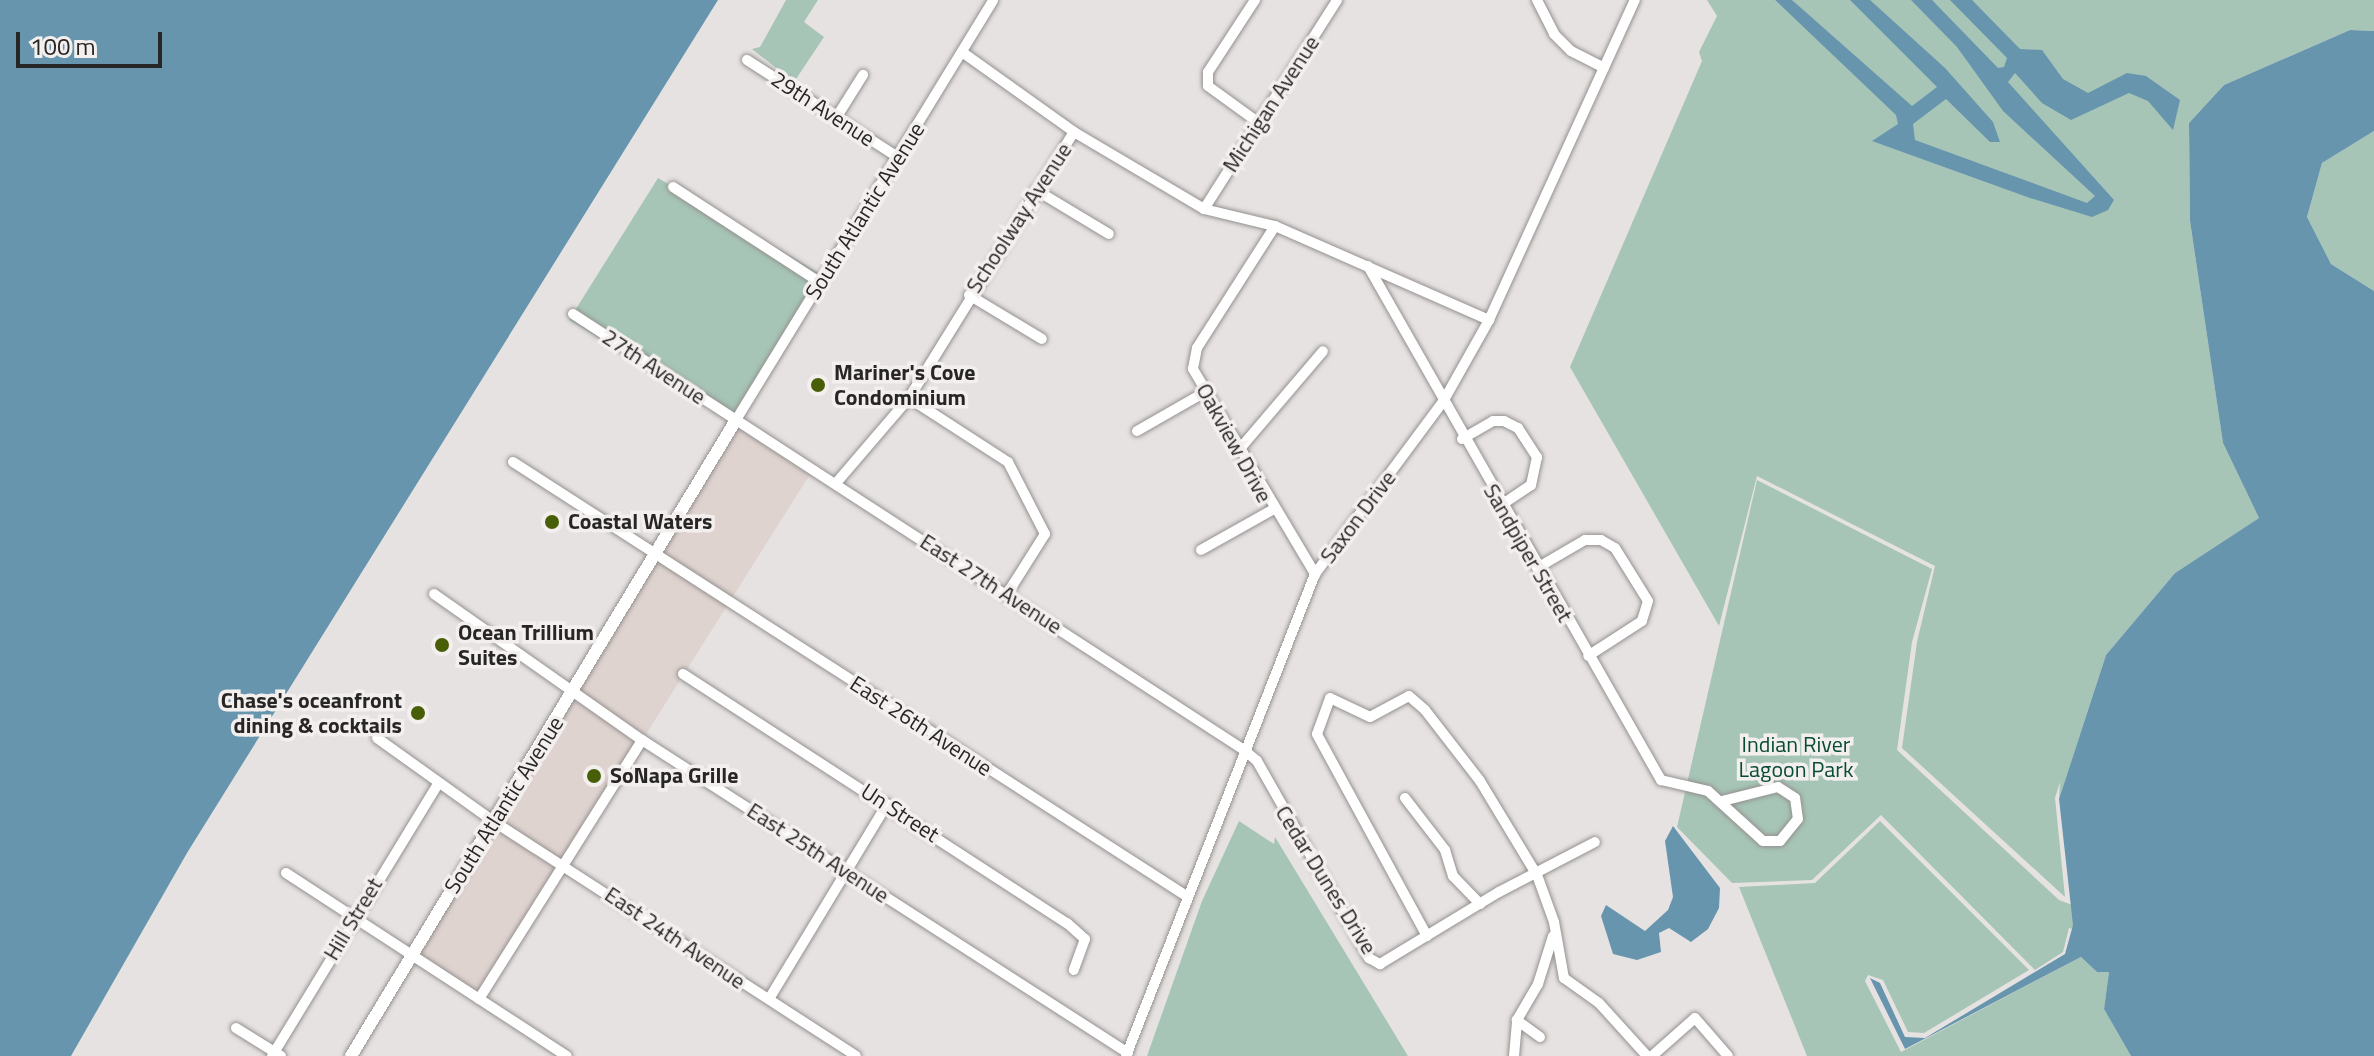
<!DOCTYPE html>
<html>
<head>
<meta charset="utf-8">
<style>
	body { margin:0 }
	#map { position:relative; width:2374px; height:1056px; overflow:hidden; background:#e6e2e1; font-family:"Titillium Web",sans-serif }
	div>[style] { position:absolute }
	.built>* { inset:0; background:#dfd3cf }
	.green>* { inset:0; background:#a6c5b6 }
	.water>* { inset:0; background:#6795ae }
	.roads { filter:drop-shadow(0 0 2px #94918f) drop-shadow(0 0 2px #94918f) }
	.minor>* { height:10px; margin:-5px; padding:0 5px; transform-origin:5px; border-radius:5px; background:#fff }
	.major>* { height:12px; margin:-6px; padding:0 6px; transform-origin:6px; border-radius:6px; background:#fff }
	.dots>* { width:22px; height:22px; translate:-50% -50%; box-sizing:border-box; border:4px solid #f3efee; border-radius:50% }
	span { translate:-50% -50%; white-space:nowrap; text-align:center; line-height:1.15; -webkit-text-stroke:7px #f3efee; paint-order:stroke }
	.street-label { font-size:22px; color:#272625 }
	.poi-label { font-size:22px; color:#272625; font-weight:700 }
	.left { translate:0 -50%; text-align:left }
	.right { translate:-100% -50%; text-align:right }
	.park-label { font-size:22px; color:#094c36 }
	.scale { position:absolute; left:16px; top:32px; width:146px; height:36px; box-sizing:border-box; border:4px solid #272625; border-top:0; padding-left:10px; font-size:24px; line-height:28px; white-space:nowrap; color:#272625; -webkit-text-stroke:6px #f3efee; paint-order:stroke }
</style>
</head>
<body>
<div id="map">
	<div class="built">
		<div style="clip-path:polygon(736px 420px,814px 468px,479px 999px,412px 956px)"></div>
	</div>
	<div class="green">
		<div style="clip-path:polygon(786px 0,818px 0,804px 22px,824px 37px,794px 82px,752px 49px,760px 47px)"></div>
		<div style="clip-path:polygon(1707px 0,1775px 0,1801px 23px,1807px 15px,1792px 0,2374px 0,2374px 31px,2350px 30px,2224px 85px,2189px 123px,2190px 221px,2223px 443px,2259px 518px,2175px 573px,2106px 655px,2059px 799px,2060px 782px,2055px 798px,2065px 897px,1902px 748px,1917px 642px,1935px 566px,1757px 476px,1719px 626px,1570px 367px,1702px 61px,1699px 52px,1717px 16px)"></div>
		<div style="clip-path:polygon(2374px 131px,2374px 291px,2331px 264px,2307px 217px,2322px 163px)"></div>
		<div style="clip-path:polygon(658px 178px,821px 274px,732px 416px,569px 320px)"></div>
		<div style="clip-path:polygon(1757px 480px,1932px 569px,1912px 642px,1897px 750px,2059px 900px,2115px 921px,2112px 940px,2069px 928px,2063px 952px,2035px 970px,1881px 815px,1812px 880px,1732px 883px,1677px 827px)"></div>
		<div style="clip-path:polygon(1239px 821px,1274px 844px,1275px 837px,1408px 1056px,1147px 1056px,1202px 901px)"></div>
		<div style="clip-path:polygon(1880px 821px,2029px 970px,1924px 1033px,1908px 1032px,1883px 980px,1868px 975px,1865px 981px,1901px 1052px,2081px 957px,2097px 972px,2109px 972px,2104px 1009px,2131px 1056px,1807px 1056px,1739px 887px,1815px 883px)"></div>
	</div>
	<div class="water">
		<div style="clip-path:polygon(0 0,718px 0,187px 853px,71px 1056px,0 1056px)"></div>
		<div style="clip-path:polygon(1775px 0,1792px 0,1912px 106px,1937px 87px,1850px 0,1870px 0,1945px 68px,1993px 122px,2000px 142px,1990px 142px,1946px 99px,1913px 124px,1915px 140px,2087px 203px,2095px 196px,2003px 111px,1957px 47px,1911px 0,1932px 0,1998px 68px,2004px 67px,2007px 58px,1950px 0,1972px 0,2020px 49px,2042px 50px,2063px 79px,2088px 93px,2127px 73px,2146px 76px,2180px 100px,2173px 130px,2148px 101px,2129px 93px,2071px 120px,2042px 103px,2015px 73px,2008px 82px,2114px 200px,2108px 210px,2092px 217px,2030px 198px,1872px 141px,1898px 124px,1896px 115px)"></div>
		<div style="clip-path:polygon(2350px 30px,2374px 31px,2374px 131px,2322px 163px,2307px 217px,2331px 264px,2374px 291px,2374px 1056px,2131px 1056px,2104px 1009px,2109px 972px,2097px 972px,2081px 957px,1905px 1049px,1870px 978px,1880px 983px,1905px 1037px,1925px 1038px,2065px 954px,2073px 925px,2059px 799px,2106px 655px,2175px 573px,2259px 518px,2223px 443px,2190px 221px,2189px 123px,2224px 85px)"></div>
		<div style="clip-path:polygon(1673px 826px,1720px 888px,1719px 908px,1708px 929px,1691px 942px,1669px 928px,1659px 933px,1661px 952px,1637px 960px,1613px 954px,1601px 916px,1606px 905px,1645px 931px,1668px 910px,1673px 897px,1665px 841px)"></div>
	</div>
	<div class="roads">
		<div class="minor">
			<div style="left:1255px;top:0;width:86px;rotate:123.1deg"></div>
			<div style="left:1208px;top:72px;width:14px;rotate:90deg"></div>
			<div style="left:1208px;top:86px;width:63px;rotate:36deg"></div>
			<div style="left:1537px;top:0;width:38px;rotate:63deg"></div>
			<div style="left:1554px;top:34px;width:24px;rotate:45deg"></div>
			<div style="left:1571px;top:51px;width:37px;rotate:27deg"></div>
			<div style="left:962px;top:52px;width:138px;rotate:35.5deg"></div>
			<div style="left:1074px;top:132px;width:151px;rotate:30.6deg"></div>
			<div style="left:1204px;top:209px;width:73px;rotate:13.5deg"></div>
			<div style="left:1275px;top:226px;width:234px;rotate:23.7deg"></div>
			<div style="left:747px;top:60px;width:181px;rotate:32.8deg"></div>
			<div style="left:836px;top:118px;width:51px;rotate:-57.9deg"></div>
			<div style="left:673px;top:187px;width:176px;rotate:33deg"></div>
			<div style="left:1036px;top:190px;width:85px;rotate:31.1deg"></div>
			<div style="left:1204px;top:209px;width:248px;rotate:-57.5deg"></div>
			<div style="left:1275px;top:226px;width:145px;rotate:122.6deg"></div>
			<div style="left:1197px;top:348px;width:21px;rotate:101deg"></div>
			<div style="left:1193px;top:369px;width:239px;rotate:59.2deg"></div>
			<div style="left:1368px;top:266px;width:592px;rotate:60.32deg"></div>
			<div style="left:1661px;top:780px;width:48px;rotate:13.2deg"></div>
			<div style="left:1708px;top:791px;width:74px;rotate:42.3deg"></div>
			<div style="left:1763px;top:841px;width:17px"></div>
			<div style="left:1780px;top:841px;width:28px;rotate:-51deg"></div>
			<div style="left:1798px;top:819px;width:21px;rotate:-98deg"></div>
			<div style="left:1795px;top:798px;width:20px;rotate:-147deg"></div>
			<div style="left:1778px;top:787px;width:58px;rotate:166deg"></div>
			<div style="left:969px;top:295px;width:85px;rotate:31.1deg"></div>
			<div style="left:573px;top:314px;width:800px;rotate:33.01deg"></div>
			<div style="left:1244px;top:750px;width:17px;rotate:40deg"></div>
			<div style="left:1257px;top:761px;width:227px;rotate:60.4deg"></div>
			<div style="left:1369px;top:958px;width:13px;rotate:29deg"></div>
			<div style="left:1380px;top:964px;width:139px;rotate:-31.2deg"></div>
			<div style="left:1499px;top:892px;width:108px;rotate:-27.5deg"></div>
			<div style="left:909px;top:398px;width:118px;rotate:32.9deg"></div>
			<div style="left:1008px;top:462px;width:81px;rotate:62.8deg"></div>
			<div style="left:1045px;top:534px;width:71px;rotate:122.3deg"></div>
			<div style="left:736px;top:420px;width:492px;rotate:-58.5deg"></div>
			<div style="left:1137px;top:431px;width:78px;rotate:-29.8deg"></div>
			<div style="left:1462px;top:439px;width:36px;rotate:-30deg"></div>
			<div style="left:1493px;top:421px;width:11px"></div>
			<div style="left:1504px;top:421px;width:16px;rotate:27deg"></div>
			<div style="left:1518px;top:428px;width:35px;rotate:57deg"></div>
			<div style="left:1537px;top:457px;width:29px;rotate:102deg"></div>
			<div style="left:1531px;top:485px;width:36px;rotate:146deg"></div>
			<div style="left:1238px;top:451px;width:131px;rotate:-49.6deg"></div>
			<div style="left:513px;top:462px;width:803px;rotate:32.8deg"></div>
			<div style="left:837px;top:482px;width:111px;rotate:-49.4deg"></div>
			<div style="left:909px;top:398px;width:313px;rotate:-58.2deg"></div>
			<div style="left:1201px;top:550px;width:81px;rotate:-29.4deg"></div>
			<div style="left:1537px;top:568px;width:56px;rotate:-30.3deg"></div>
			<div style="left:1585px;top:540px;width:16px"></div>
			<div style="left:1601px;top:540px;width:16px;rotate:30deg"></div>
			<div style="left:1615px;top:548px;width:62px;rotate:58.1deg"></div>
			<div style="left:1648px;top:601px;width:21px;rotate:107deg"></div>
			<div style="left:1642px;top:621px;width:64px;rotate:147.1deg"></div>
			<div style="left:434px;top:594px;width:254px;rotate:35.1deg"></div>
			<div style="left:642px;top:740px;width:578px;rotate:32.78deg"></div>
			<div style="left:683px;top:674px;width:458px;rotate:33deg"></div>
			<div style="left:1067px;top:923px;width:24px;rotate:42deg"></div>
			<div style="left:1085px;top:939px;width:33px;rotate:110deg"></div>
			<div style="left:377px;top:738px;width:143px;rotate:35.6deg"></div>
			<div style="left:493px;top:821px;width:432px;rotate:32.9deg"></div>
			<div style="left:1405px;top:798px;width:66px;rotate:52.4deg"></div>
			<div style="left:1445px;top:850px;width:27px;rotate:73deg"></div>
			<div style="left:1453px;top:876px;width:39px;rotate:46deg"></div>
			<div style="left:286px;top:873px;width:335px;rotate:33.1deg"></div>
			<div style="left:1427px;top:936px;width:230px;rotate:-118.6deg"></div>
			<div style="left:1317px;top:734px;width:38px;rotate:-70deg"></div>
			<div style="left:1330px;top:698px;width:44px;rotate:25.4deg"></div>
			<div style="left:1370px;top:717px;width:44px;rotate:-28.3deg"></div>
			<div style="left:1409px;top:696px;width:21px;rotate:41deg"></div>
			<div style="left:1425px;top:710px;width:90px;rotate:52.2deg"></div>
			<div style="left:1480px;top:781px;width:110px;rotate:58.8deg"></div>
			<div style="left:1537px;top:875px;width:50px;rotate:70.1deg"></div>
			<div style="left:1554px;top:922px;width:57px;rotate:79.9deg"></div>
			<div style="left:1564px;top:978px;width:43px;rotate:35.5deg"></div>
			<div style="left:1599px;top:1003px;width:72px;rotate:47.8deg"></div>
			<div style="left:479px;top:999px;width:306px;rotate:-57.8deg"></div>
			<div style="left:769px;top:999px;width:228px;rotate:-58.8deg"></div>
			<div style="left:236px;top:1028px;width:53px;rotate:31.9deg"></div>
			<div style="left:1540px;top:1037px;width:29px;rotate:-144deg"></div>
			<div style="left:1517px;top:1020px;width:42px;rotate:-59.7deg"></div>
			<div style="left:1538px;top:984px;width:50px;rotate:-72.6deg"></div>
			<div style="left:272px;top:1056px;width:319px;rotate:-58.6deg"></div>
			<div style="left:1126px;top:1056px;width:518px;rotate:-68.59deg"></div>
			<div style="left:1315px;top:574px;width:217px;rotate:-53.4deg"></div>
			<div style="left:1444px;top:400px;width:92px;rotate:-60.6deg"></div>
			<div style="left:1489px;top:320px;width:352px;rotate:-65.5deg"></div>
			<div style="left:1514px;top:1056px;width:36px;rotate:-85deg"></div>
			<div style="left:1652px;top:1056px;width:57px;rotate:-41.5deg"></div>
			<div style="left:1695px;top:1018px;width:50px;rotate:49deg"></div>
		</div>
		<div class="major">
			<div style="left:351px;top:1056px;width:743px;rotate:-58.81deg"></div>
		</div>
	</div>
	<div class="dots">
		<div style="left:818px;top:385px;background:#495f07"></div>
		<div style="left:552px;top:522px;background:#495f07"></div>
		<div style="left:442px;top:645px;background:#495f07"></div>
		<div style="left:418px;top:713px;background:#495f07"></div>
		<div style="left:594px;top:776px;background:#495f07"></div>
	</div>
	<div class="street-label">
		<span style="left:1271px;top:104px;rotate:-57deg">Michigan Avenue</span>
		<span style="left:823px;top:109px;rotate:33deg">29th Avenue</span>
		<span style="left:865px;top:211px;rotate:-58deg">South Atlantic Avenue</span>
		<span style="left:1019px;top:218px;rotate:-57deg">Schoolway Avenue</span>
		<span style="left:654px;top:367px;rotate:33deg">27th Avenue</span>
		<span style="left:1234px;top:443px;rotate:61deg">Oakview Drive</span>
		<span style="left:1358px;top:517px;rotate:-53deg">Saxon Drive</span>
		<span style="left:1528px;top:553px;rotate:60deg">Sandpiper Street</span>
		<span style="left:991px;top:584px;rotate:33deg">East 27th Avenue</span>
		<span style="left:921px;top:726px;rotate:33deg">East 26th Avenue</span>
		<span style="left:504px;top:805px;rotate:-58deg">South Atlantic Avenue</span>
		<span style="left:900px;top:813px;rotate:33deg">Un Street</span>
		<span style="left:818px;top:853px;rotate:33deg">East 25th Avenue</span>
		<span style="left:1326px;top:880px;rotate:58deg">Cedar Dunes Drive</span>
		<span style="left:353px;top:919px;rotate:-59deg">Hill Street</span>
		<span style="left:675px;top:938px;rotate:34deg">East 24th Avenue</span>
	</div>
	<div class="poi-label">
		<span class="left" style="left:834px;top:385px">Mariner's Cove<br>Condominium</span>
		<span class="left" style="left:568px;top:522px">Coastal Waters</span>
		<span class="left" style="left:458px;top:645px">Ocean Trillium<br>Suites</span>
		<span class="right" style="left:402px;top:713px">Chase's oceanfront<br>dining &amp; cocktails</span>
		<span class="left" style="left:610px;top:776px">SoNapa Grille</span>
	</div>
	<div class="park-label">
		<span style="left:1796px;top:757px">Indian River<br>Lagoon Park</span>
	</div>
	<div class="scale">100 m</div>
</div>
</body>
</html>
